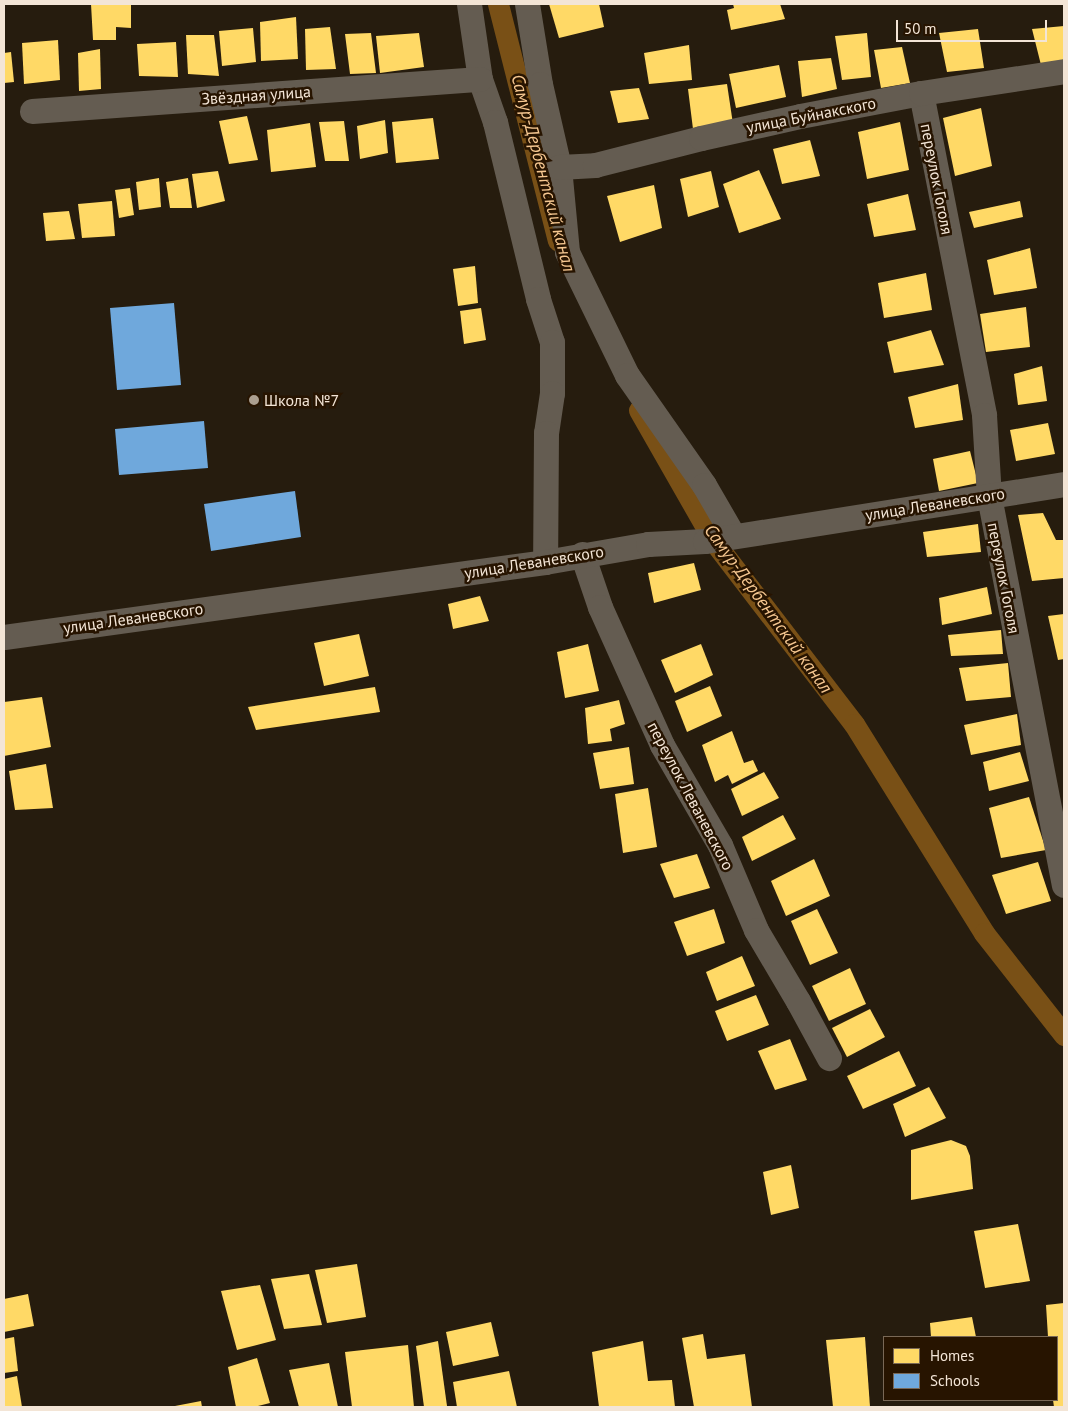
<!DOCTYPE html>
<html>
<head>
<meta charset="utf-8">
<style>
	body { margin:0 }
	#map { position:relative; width:1068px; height:1411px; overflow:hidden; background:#261c0e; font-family:"PT Sans",sans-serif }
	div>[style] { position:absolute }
	.homes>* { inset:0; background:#ffd966 }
	.schools>* { inset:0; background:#6fa8dc }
	.canal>* { height:21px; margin:-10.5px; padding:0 10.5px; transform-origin:10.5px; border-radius:10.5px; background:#795016 }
	.minor>* { height:25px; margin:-12.5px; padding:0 12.5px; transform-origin:12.5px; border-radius:12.5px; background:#645c51 }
	.dots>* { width:14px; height:14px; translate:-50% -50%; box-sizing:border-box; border:2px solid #271400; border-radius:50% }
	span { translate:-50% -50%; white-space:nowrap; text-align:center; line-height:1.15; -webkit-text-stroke:5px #271400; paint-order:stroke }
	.street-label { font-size:16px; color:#f3e5d6 }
	.poi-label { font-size:16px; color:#f3e5d6 }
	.left { translate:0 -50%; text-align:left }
	.water-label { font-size:18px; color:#f6c790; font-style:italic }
	.frame { position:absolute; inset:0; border:5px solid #f3e5d6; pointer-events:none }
	.legend { position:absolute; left:883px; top:1336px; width:175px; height:65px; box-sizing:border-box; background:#271400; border:1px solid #796856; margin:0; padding:6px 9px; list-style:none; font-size:15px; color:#f3e5d6 }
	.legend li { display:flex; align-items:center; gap:10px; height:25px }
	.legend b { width:25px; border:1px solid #796856 }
	.scale { position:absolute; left:896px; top:20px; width:151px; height:22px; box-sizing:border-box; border:2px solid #f3e5d6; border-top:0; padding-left:6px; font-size:15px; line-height:18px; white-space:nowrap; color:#f3e5d6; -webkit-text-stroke:4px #271400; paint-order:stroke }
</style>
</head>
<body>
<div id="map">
	<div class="homes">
		<div style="clip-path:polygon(91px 4px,131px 4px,131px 28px,116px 27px,116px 40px,93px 40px)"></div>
		<div style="clip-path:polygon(549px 4px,599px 4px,604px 27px,559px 38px)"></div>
		<div style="clip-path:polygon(733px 4px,780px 4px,785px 19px,731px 30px,727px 10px,734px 8px)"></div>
		<div style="clip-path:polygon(296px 17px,298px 59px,261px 61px,260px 22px)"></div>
		<div style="clip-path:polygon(1064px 26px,1064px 67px,1042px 69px,1032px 29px)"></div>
		<div style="clip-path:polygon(330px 27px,336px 69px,306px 70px,305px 29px)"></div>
		<div style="clip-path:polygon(253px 28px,256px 62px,222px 66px,219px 31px)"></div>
		<div style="clip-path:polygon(978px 29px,984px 68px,947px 72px,939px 33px)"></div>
		<div style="clip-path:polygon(371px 33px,376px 73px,350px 74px,345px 34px)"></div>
		<div style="clip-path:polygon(419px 33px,424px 67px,380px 73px,376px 36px)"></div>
		<div style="clip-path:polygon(867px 33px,871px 77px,842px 80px,835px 36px)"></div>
		<div style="clip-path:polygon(186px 35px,214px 35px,219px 76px,188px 74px)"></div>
		<div style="clip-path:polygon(58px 40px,60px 80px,24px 84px,22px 43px)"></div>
		<div style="clip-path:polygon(176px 42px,178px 77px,139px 76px,137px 44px)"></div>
		<div style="clip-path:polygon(689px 45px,692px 80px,649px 84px,644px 53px)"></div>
		<div style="clip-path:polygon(902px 47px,910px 83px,881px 88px,874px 50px)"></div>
		<div style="clip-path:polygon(100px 49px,101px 89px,79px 91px,78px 53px)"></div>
		<div style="clip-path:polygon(11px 52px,14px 82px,4px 83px,4px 53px)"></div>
		<div style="clip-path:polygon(831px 58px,837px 89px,802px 97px,798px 61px)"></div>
		<div style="clip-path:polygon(779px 65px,786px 97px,736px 108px,729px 74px)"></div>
		<div style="clip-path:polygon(727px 84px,733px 124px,693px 129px,688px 89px)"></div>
		<div style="clip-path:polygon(639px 88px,649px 119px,618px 123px,610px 91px)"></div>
		<div style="clip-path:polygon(981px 108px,992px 166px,955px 176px,943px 118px)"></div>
		<div style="clip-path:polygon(247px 116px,258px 160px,229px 164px,219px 121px)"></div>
		<div style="clip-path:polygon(433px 118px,439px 159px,396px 163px,392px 122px)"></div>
		<div style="clip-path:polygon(385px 120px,388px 153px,360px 159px,357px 126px)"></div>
		<div style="clip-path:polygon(344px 121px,349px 161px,325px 161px,319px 122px)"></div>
		<div style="clip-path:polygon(900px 122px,909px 170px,867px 179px,858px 132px)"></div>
		<div style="clip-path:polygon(310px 123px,316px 167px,271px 172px,267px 130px)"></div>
		<div style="clip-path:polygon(810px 140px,820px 176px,782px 184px,773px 149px)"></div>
		<div style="clip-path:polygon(759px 170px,781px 219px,739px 233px,723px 184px)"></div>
		<div style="clip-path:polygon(218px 171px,225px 201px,197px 208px,192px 174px)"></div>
		<div style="clip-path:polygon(711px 171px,719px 207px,688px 217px,680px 179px)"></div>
		<div style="clip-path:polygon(159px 178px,161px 207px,139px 210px,136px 182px)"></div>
		<div style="clip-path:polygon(188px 178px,192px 208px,170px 208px,166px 182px)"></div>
		<div style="clip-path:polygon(654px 185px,662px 228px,620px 242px,607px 196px)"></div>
		<div style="clip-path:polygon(130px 188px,134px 215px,119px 218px,115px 190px)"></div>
		<div style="clip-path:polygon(908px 194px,916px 230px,874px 237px,867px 204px)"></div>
		<div style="clip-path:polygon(112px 201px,115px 236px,82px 238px,78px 204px)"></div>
		<div style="clip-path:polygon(1020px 201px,1023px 217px,974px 228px,969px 212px)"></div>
		<div style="clip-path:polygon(69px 211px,75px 239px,46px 241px,43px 213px)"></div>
		<div style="clip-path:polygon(1030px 248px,1037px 288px,994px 295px,987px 260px)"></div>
		<div style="clip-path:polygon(475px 266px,478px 303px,458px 306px,453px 269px)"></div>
		<div style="clip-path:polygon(926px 273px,932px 310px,884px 318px,878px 283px)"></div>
		<div style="clip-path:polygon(1026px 307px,1030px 347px,986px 352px,980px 314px)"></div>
		<div style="clip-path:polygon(481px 308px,486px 340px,464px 344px,460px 311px)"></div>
		<div style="clip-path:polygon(931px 330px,944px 365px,894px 373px,887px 342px)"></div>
		<div style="clip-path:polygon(1042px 366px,1047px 401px,1018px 405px,1014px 374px)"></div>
		<div style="clip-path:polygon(958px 384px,963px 420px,915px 428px,908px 397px)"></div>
		<div style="clip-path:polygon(1048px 423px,1055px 454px,1016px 461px,1010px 430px)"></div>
		<div style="clip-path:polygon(970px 451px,978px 483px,939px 491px,933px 459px)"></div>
		<div style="clip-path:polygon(1043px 513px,1056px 540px,1064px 540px,1064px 578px,1032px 581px,1018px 515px)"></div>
		<div style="clip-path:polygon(978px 524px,981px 552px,927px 557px,923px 532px)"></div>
		<div style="clip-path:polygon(694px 563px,701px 590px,654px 603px,648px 573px)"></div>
		<div style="clip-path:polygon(987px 587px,992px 614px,942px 625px,939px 598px)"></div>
		<div style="clip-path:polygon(480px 596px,489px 621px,453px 629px,448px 604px)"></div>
		<div style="clip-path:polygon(1064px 614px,1064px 659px,1058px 660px,1048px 616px)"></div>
		<div style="clip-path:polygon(1001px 630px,1003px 654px,951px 656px,948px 635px)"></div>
		<div style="clip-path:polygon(359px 634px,369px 676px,324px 686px,314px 643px)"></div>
		<div style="clip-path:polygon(588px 644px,599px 691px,565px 698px,557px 652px)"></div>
		<div style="clip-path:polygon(701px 644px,713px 675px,675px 693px,661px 660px)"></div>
		<div style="clip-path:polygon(1008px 663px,1011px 697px,966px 701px,959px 668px)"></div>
		<div style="clip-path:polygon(710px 686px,722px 716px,687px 732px,675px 701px)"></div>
		<div style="clip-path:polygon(375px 687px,380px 712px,256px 730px,248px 707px)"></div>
		<div style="clip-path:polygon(42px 697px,51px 747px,4px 756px,4px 702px)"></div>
		<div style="clip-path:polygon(619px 700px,625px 724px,610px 729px,612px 741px,588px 744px,585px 708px)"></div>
		<div style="clip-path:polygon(1017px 714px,1021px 745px,971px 755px,964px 725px)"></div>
		<div style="clip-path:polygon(732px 731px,744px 763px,753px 760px,758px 771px,732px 784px,728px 775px,715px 782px,702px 745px)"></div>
		<div style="clip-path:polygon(629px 747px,634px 784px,600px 789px,593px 753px)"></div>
		<div style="clip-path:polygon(1020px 752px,1029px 781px,989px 791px,983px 762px)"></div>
		<div style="clip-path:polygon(46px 764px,53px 808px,15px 810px,9px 771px)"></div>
		<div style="clip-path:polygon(764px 772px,779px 798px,742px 816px,731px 789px)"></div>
		<div style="clip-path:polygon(648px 788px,657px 847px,623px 853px,615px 794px)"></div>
		<div style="clip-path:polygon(1029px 797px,1046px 850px,1001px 858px,989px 808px)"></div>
		<div style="clip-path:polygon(783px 815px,796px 839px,752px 861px,742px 837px)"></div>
		<div style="clip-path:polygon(697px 854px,710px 888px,674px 898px,660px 864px)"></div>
		<div style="clip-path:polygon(814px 859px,830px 896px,786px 916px,771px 881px)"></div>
		<div style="clip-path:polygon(1038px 862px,1051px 901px,1006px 914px,992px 875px)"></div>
		<div style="clip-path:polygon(714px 909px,725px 943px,687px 956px,674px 922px)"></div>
		<div style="clip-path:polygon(817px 909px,838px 953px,810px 965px,791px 921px)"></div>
		<div style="clip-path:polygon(742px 956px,755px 986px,717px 1001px,706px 972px)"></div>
		<div style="clip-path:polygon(850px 968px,866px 1004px,829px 1021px,812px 986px)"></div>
		<div style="clip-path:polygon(756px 995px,769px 1025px,727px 1041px,715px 1011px)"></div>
		<div style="clip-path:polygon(870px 1009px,885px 1037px,847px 1057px,832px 1028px)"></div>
		<div style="clip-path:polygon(790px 1039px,807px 1080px,775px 1090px,758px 1051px)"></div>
		<div style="clip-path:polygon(899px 1051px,916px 1086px,863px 1109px,847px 1076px)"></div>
		<div style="clip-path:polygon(929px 1087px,946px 1118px,905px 1137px,893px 1104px)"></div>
		<div style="clip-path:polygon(951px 1140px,966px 1146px,970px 1156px,973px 1189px,911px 1200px,911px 1150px)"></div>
		<div style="clip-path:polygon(791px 1165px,799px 1208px,771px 1215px,763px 1172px)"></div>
		<div style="clip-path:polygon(1018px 1224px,1030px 1281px,985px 1288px,974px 1231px)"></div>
		<div style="clip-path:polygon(357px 1264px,366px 1317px,327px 1323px,315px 1270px)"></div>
		<div style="clip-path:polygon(309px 1274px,322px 1325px,284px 1329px,271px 1279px)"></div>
		<div style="clip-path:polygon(260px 1285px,276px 1340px,237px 1350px,221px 1291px)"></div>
		<div style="clip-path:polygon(28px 1294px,34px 1326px,4px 1332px,4px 1299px)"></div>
		<div style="clip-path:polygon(1064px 1303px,1064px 1407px,1054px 1407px,1053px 1400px,1057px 1400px,1057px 1337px,1048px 1337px,1046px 1305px)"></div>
		<div style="clip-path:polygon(972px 1317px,976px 1337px,931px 1337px,930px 1323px)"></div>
		<div style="clip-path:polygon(491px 1322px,499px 1356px,453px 1366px,446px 1332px)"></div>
		<div style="clip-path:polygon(703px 1334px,707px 1359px,745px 1354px,752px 1407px,694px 1407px,682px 1338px)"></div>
		<div style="clip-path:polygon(14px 1337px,18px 1371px,4px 1373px,4px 1339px)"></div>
		<div style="clip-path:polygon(865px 1337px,870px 1407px,833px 1407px,826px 1340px)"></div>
		<div style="clip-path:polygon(438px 1341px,447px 1406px,424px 1407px,416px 1346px)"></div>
		<div style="clip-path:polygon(643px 1341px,648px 1381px,672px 1380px,675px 1407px,599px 1407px,592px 1352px)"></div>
		<div style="clip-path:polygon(408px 1345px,414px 1407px,352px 1407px,345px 1352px)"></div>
		<div style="clip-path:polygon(257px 1358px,270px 1403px,254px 1407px,236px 1407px,228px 1367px)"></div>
		<div style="clip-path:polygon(329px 1363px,338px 1407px,299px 1407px,289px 1370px)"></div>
		<div style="clip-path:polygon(509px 1371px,517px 1407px,457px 1407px,453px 1382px)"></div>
		<div style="clip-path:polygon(17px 1376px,22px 1407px,4px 1407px,4px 1379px)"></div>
		<div style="clip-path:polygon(201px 1401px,202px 1407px,175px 1407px,175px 1406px)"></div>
	</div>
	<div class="schools">
		<div style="clip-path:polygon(174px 303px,181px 385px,117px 390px,110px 308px)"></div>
		<div style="clip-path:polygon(204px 421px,208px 468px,119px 475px,115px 429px)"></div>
		<div style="clip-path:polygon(295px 491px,301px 537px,211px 551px,204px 504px)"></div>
	</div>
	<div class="canal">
		<div style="left:498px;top:4px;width:244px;rotate:75.8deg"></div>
		<div style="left:639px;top:410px;width:153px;rotate:60.3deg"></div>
		<div style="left:715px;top:543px;width:228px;rotate:52.5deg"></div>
		<div style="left:854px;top:724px;width:246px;rotate:58.1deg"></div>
		<div style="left:984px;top:933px;width:130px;rotate:51.9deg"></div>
	</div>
	<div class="minor">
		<div style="left:469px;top:4px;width:76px;rotate:81.7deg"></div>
		<div style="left:480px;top:79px;width:46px;rotate:70.8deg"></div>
		<div style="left:495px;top:122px;width:182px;rotate:76.3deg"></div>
		<div style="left:538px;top:299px;width:45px;rotate:72deg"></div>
		<div style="left:552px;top:342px;width:51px;rotate:90deg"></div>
		<div style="left:552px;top:393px;width:40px;rotate:98.5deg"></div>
		<div style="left:546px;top:433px;width:129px;rotate:90.4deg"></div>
		<div style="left:527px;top:4px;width:81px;rotate:80.8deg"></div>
		<div style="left:540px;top:84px;width:85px;rotate:77.1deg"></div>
		<div style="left:559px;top:167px;width:85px;rotate:84.6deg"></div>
		<div style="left:567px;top:252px;width:137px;rotate:64deg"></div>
		<div style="left:627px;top:375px;width:134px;rotate:55deg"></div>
		<div style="left:704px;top:485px;width:58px;rotate:59.9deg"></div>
		<div style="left:921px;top:93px;width:328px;rotate:78.9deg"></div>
		<div style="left:984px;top:415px;width:81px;rotate:86.5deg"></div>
		<div style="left:989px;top:496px;width:396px;rotate:79.1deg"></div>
		<div style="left:32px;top:111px;width:449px;rotate:-4.1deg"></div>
		<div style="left:559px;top:167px;width:36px;rotate:-3deg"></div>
		<div style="left:595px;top:165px;width:109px;rotate:-14.3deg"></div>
		<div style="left:701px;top:138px;width:101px;rotate:-12.5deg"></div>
		<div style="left:800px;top:116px;width:123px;rotate:-10.8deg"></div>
		<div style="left:921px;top:93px;width:145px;rotate:-8.7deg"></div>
		<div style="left:582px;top:554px;width:56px;rotate:71.2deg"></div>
		<div style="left:600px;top:607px;width:151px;rotate:65.8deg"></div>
		<div style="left:662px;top:745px;width:116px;rotate:59.9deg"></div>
		<div style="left:720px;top:845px;width:92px;rotate:67deg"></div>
		<div style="left:756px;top:930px;width:82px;rotate:59.4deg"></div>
		<div style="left:798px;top:1001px;width:65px;rotate:61.5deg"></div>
		<div style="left:4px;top:637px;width:546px;rotate:-7.89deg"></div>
		<div style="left:545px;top:562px;width:105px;rotate:-9.9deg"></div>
		<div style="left:648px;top:544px;width:57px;rotate:-3deg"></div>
		<div style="left:705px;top:541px;width:363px;rotate:-9deg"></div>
	</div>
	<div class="dots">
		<div style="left:254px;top:400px;background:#ab9f90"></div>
	</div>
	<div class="street-label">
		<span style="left:256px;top:95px;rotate:-4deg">Звёздная улица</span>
		<span style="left:811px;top:115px;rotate:-11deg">улица Буйнакского</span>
		<span style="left:937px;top:179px;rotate:79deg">переулок Гоголя</span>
		<span style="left:935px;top:504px;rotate:-9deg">улица Леваневского</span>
		<span style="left:534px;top:562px;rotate:-9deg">улица Леваневского</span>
		<span style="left:1004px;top:578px;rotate:79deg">переулок Гоголя</span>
		<span style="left:133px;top:618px;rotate:-8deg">улица Леваневского</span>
		<span style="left:691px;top:796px;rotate:62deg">переулок Леваневского</span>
	</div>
	<div class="poi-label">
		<span class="left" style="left:264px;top:400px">Школа №7</span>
	</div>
	<div class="water-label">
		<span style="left:543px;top:173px;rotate:75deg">Самур-Дербентский канал</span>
		<span style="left:768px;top:609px;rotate:54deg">Самур-Дербентский канал</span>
	</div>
	<div class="frame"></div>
	<ul class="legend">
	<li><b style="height:14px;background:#ffd966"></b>Homes</li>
	<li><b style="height:14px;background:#6fa8dc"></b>Schools</li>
	</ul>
	<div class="scale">50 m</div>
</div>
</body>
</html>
